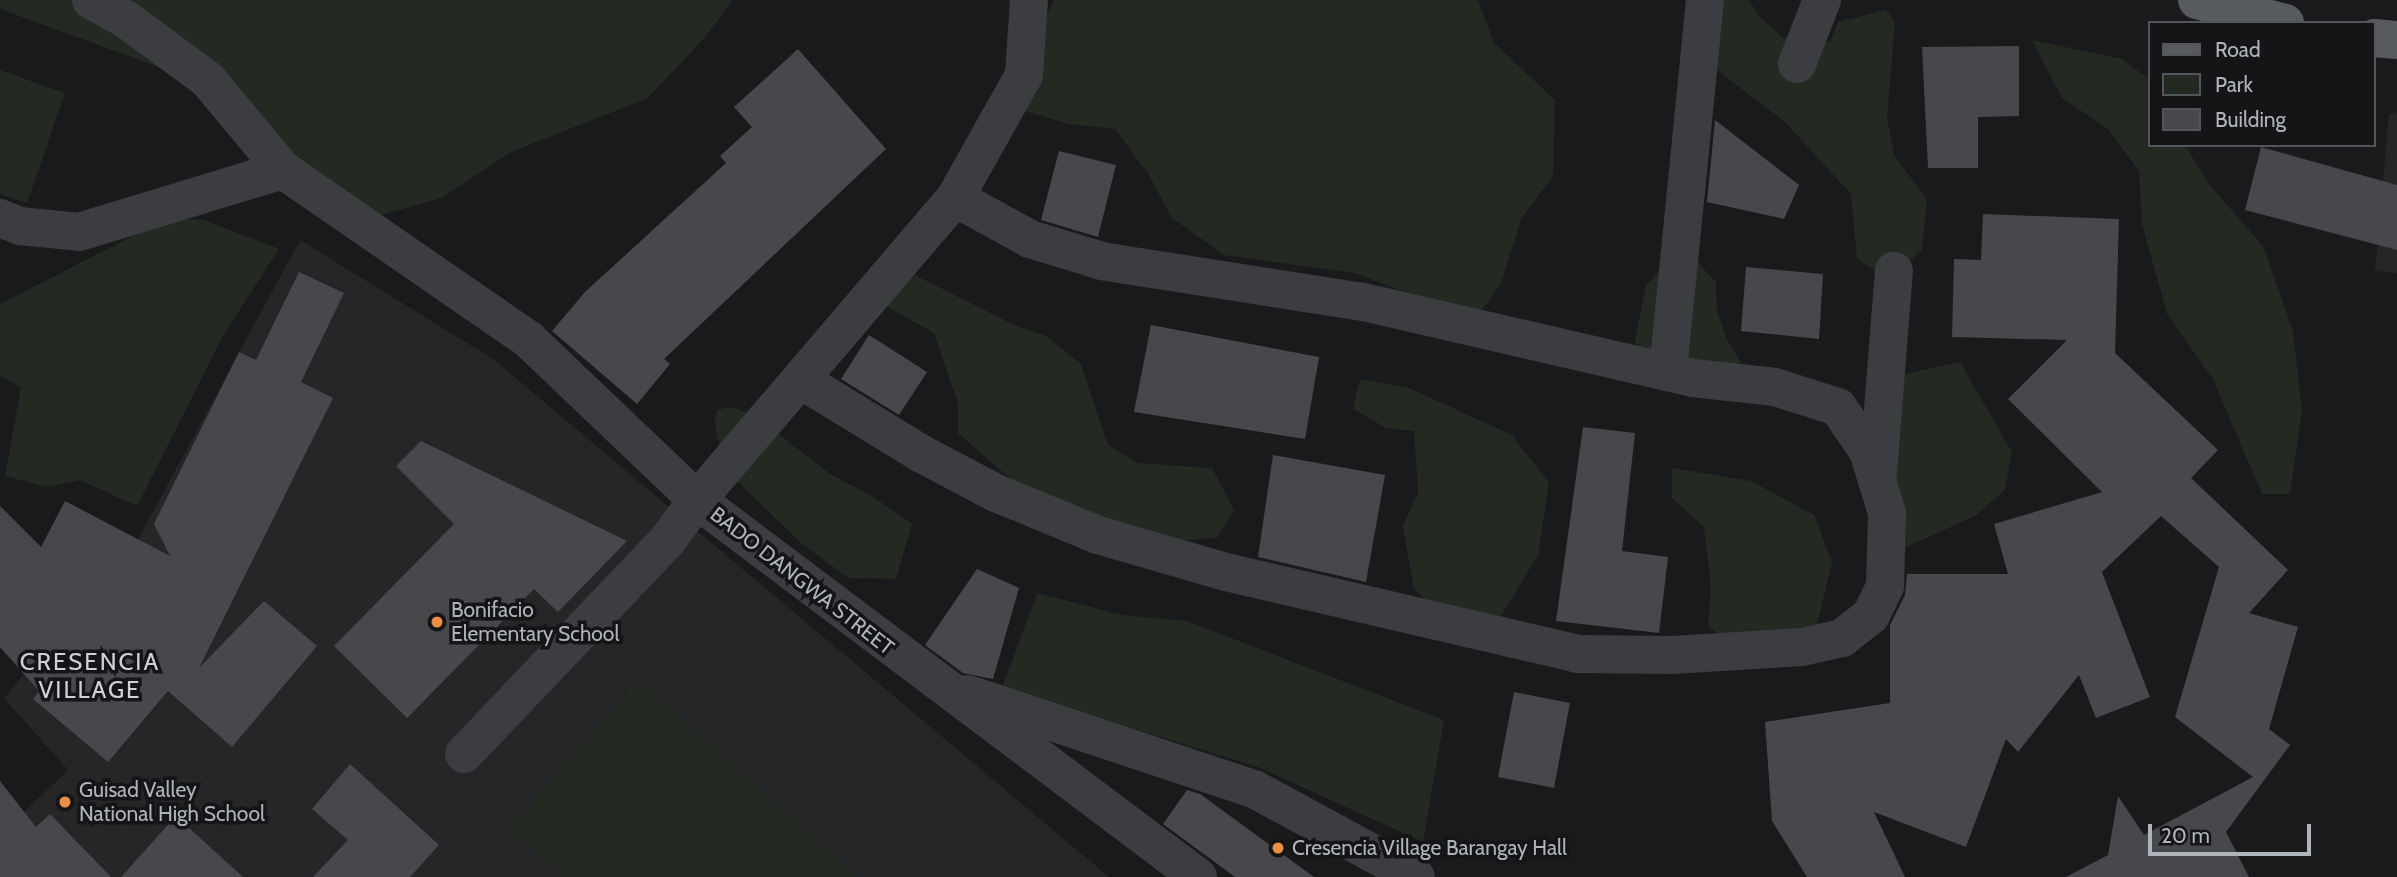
<!DOCTYPE html>
<html>
<head>
<meta charset="utf-8">
<style>
	body { margin:0 }
	#map { position:relative; width:2397px; height:877px; overflow:hidden; background:#1a1a1c; font-family:Cabin,sans-serif }
	div>[style] { position:absolute }
	.built>* { inset:0; background:#262629 }
	.green>* { inset:0; background:#222a22 }
	.building>* { inset:0; background:#47484c }
	.minor>* { height:38px; margin:-19px; padding:0 19px; transform-origin:19px; border-radius:19px; background:#3b3d41 }
	.major>* { height:38px; margin:-19px; padding:0 19px; transform-origin:19px; border-radius:19px; background:#575b60 }
	.dots>* { width:19px; height:19px; translate:-50% -50%; box-sizing:border-box; border:4px solid #151517; border-radius:50% }
	span { translate:-50% -50%; white-space:nowrap; text-align:center; line-height:1.15; -webkit-text-stroke:7px #151517; paint-order:stroke }
	.street-label { font-size:21px; color:#adb4bb }
	.poi-label { font-size:21px; color:#adb4bb }
	.left { translate:0 -50%; text-align:left }
	.quarter-label { font-size:24px; color:#ced2d7; letter-spacing:2px }
	.legend { position:absolute; left:2148px; top:21px; width:228px; height:126px; box-sizing:border-box; background:#151517; border:2px solid #525559; margin:0; padding:9px 12px; list-style:none; font-size:21px; color:#adb4bb }
	.legend li { display:flex; align-items:center; gap:14px; height:35px }
	.legend b { width:35px; border:2px solid #525559 }
	.scale { position:absolute; left:2148px; top:824px; width:163px; height:32px; box-sizing:border-box; border:4px solid #adb4bb; border-top:0; padding-left:9px; font-size:21px; line-height:24px; white-space:nowrap; color:#adb4bb; -webkit-text-stroke:5px #151517; paint-order:stroke }
</style>
</head>
<body>
<div id="map">
	<div class="built">
		<div style="clip-path:polygon(2397px 112px,2397px 273px,2375px 271px,2389px 114px)"></div>
		<div style="clip-path:polygon(300px 240px,493px 359px,1109px 877px,0 877px,0 835px,68px 770px,4px 698px,134px 547px)"></div>
	</div>
	<div class="green">
		<div style="clip-path:polygon(0 0,732px 0,707px 35px,648px 98px,511px 152px,441px 198px,367px 219px,167px 70px,0 9px)"></div>
		<div style="clip-path:polygon(1054px 0,1478px 0,1494px 43px,1555px 100px,1553px 177px,1522px 217px,1501px 283px,1476px 319px,1355px 273px,1224px 255px,1171px 217px,1149px 175px,1115px 129px,1069px 124px,1007px 106px)"></div>
		<div style="clip-path:polygon(1724px 0,1749px 0,1759px 16px,1783px 38px,1830px 42px,1838px 22px,1886px 10px,1895px 22px,1887px 117px,1894px 155px,1927px 199px,1922px 250px,1889px 279px,1857px 259px,1851px 194px,1784px 121px,1717px 70px)"></div>
		<div style="clip-path:polygon(2032px 40px,2122px 59px,2150px 80px,2150px 145px,2185px 145px,2208px 183px,2263px 246px,2293px 331px,2302px 410px,2290px 494px,2262px 494px,2213px 379px,2167px 314px,2142px 224px,2139px 171px,2108px 129px,2062px 98px)"></div>
		<div style="clip-path:polygon(0 70px,65px 93px,27px 203px,0 194px)"></div>
		<div style="clip-path:polygon(168px 218px,204px 220px,279px 249px,224px 334px,137px 506px,80px 480px,47px 487px,5px 476px,21px 387px,0 376px,0 304px)"></div>
		<div style="clip-path:polygon(1669px 262px,1697px 262px,1716px 282px,1717px 310px,1726px 338px,1757px 389px,1644px 368px,1635px 340px,1646px 285px)"></div>
		<div style="clip-path:polygon(891px 263px,1016px 326px,1046px 336px,1081px 364px,1108px 445px,1138px 463px,1212px 468px,1234px 510px,1217px 538px,1135px 543px,1013px 481px,958px 433px,958px 403px,934px 333px,854px 288px)"></div>
		<div style="clip-path:polygon(1960px 362px,2012px 452px,2005px 490px,1975px 516px,1902px 549px,1877px 515px,1899px 375px)"></div>
		<div style="clip-path:polygon(1360px 379px,1409px 388px,1512px 435px,1549px 483px,1538px 555px,1498px 621px,1444px 617px,1414px 589px,1403px 526px,1418px 493px,1414px 431px,1386px 428px,1353px 409px)"></div>
		<div style="clip-path:polygon(730px 407px,756px 416px,830px 474px,872px 496px,912px 524px,896px 579px,848px 578px,801px 543px,738px 482px,717px 437px,715px 419px,717px 410px)"></div>
		<div style="clip-path:polygon(1672px 468px,1751px 481px,1814px 515px,1832px 562px,1815px 633px,1741px 652px,1708px 626px,1711px 587px,1704px 527px,1672px 498px)"></div>
		<div style="clip-path:polygon(1037px 593px,1122px 615px,1187px 621px,1444px 720px,1423px 842px,1258px 767px,1002px 688px)"></div>
		<div style="clip-path:polygon(639px 680px,858px 877px,564px 877px,508px 827px)"></div>
	</div>
	<div class="building">
		<div style="clip-path:polygon(2019px 46px,2019px 116px,1978px 117px,1978px 168px,1928px 168px,1922px 47px)"></div>
		<div style="clip-path:polygon(798px 49px,886px 149px,664px 359px,670px 364px,637px 404px,552px 331px,585px 292px,726px 163px,720px 156px,752px 127px,734px 107px)"></div>
		<div style="clip-path:polygon(1715px 120px,1799px 185px,1784px 219px,1707px 202px)"></div>
		<div style="clip-path:polygon(2261px 147px,2397px 185px,2397px 250px,2245px 210px)"></div>
		<div style="clip-path:polygon(1059px 151px,1116px 165px,1098px 237px,1041px 220px)"></div>
		<div style="clip-path:polygon(1983px 214px,2119px 219px,2115px 353px,2218px 450px,2191px 478px,2288px 570px,2249px 613px,2298px 627px,2269px 729px,2290px 745px,2226px 832px,2249px 877px,2066px 877px,2108px 855px,2118px 796px,2144px 835px,2253px 777px,2175px 717px,2219px 567px,2161px 516px,2102px 572px,2150px 697px,2096px 718px,2079px 675px,2018px 752px,2006px 739px,1966px 847px,1874px 812px,1905px 877px,1807px 877px,1772px 821px,1765px 722px,1890px 703px,1890px 625px,1905px 595px,1907px 574px,2008px 574px,1994px 524px,2102px 492px,2008px 399px,2067px 340px,1952px 337px,1954px 259px,1981px 260px)"></div>
		<div style="clip-path:polygon(1746px 267px,1823px 274px,1819px 339px,1741px 331px)"></div>
		<div style="clip-path:polygon(299px 272px,344px 293px,301px 382px,333px 398px,199px 668px,264px 601px,317px 646px,232px 747px,168px 691px,108px 762px,33px 699px,39px 691px,0 647px,0 506px,41px 547px,65px 501px,170px 556px,154px 524px,239px 352px,256px 360px)"></div>
		<div style="clip-path:polygon(1151px 325px,1319px 357px,1305px 439px,1134px 412px)"></div>
		<div style="clip-path:polygon(869px 335px,927px 372px,899px 415px,841px 379px)"></div>
		<div style="clip-path:polygon(1583px 427px,1635px 433px,1622px 551px,1668px 557px,1659px 633px,1556px 621px)"></div>
		<div style="clip-path:polygon(421px 441px,627px 541px,558px 612px,534px 589px,407px 718px,334px 646px,454px 524px,396px 466px)"></div>
		<div style="clip-path:polygon(1273px 455px,1385px 475px,1366px 582px,1258px 557px)"></div>
		<div style="clip-path:polygon(977px 569px,1019px 588px,993px 679px,963px 673px,925px 645px)"></div>
		<div style="clip-path:polygon(1514px 692px,1570px 703px,1554px 788px,1498px 777px)"></div>
		<div style="clip-path:polygon(350px 764px,439px 845px,410px 877px,313px 877px,348px 840px,312px 809px)"></div>
		<div style="clip-path:polygon(0 781px,36px 827px,50px 814px,111px 877px,0 877px)"></div>
		<div style="clip-path:polygon(1187px 790px,1200px 794px,1314px 877px,1235px 877px,1163px 824px)"></div>
		<div style="clip-path:polygon(176px 816px,243px 877px,121px 877px)"></div>
	</div>
	<div class="minor">
		<div style="left:91px;top:0;width:41px;rotate:29.1deg"></div>
		<div style="left:127px;top:20px;width:101px;rotate:36.5deg"></div>
		<div style="left:208px;top:80px;width:117px;rotate:50.2deg"></div>
		<div style="left:1797px;top:64px;width:69px;rotate:-68.7deg"></div>
		<div style="left:0;top:218px;width:22px;rotate:22deg"></div>
		<div style="left:20px;top:226px;width:59px;rotate:5.8deg"></div>
		<div style="left:79px;top:232px;width:213px;rotate:-16.9deg"></div>
		<div style="left:283px;top:170px;width:298px;rotate:34.6deg"></div>
		<div style="left:528px;top:339px;width:233px;rotate:43.6deg"></div>
		<div style="left:697px;top:500px;width:627px;rotate:36.96deg"></div>
		<div style="left:1668px;top:371px;width:373px;rotate:-84.3deg"></div>
		<div style="left:801px;top:380px;width:140px;rotate:31.5deg"></div>
		<div style="left:920px;top:453px;width:86px;rotate:27.8deg"></div>
		<div style="left:996px;top:493px;width:110px;rotate:22.4deg"></div>
		<div style="left:1098px;top:535px;width:133px;rotate:16.1deg"></div>
		<div style="left:1226px;top:572px;width:360px;rotate:13.1deg"></div>
		<div style="left:1577px;top:654px;width:95px;rotate:0.6deg"></div>
		<div style="left:1672px;top:655px;width:130px;rotate:-3.5deg"></div>
		<div style="left:1802px;top:647px;width:41px;rotate:-12.7deg"></div>
		<div style="left:1842px;top:638px;width:37px;rotate:-38deg"></div>
		<div style="left:1871px;top:615px;width:32px;rotate:-64deg"></div>
		<div style="left:1885px;top:586px;width:73px;rotate:-88.4deg"></div>
		<div style="left:1887px;top:513px;width:65px;rotate:-107deg"></div>
		<div style="left:1868px;top:451px;width:53px;rotate:-124.3deg"></div>
		<div style="left:1838px;top:407px;width:66px;rotate:-162.4deg"></div>
		<div style="left:1775px;top:387px;width:82px;rotate:-173.7deg"></div>
		<div style="left:1693px;top:378px;width:339px;rotate:-167deg"></div>
		<div style="left:1363px;top:302px;width:264px;rotate:-171.1deg"></div>
		<div style="left:1102px;top:261px;width:75px;rotate:-163deg"></div>
		<div style="left:1030px;top:239px;width:85px;rotate:-151.3deg"></div>
		<div style="left:1878px;top:473px;width:203px;rotate:-85.5deg"></div>
		<div style="left:968px;top:694px;width:301px;rotate:18.4deg"></div>
		<div style="left:1254px;top:789px;width:184px;rotate:28.5deg"></div>
		<div style="left:464px;top:754px;width:294px;rotate:-46.4deg"></div>
		<div style="left:667px;top:541px;width:51px;rotate:-53.8deg"></div>
		<div style="left:697px;top:500px;width:397px;rotate:-49.5deg"></div>
		<div style="left:955px;top:198px;width:141px;rotate:-60.7deg"></div>
		<div style="left:1024px;top:75px;width:75px;rotate:-86.2deg"></div>
	</div>
	<div class="major">
		<div style="left:2197px;top:0;width:91px;rotate:14.6deg"></div>
		<div style="left:2374px;top:38px;width:23px;rotate:5deg"></div>
	</div>
	<div class="dots">
		<div style="left:437px;top:622px;background:#eb8f42"></div>
		<div style="left:65px;top:802px;background:#eb8f42"></div>
		<div style="left:1278px;top:848px;background:#eb8f42"></div>
	</div>
	<div class="street-label">
		<span style="left:802px;top:581px;rotate:38deg">BADO DANGWA STREET</span>
	</div>
	<div class="poi-label">
		<span class="left" style="left:451px;top:622px">Bonifacio<br>Elementary School</span>
		<span class="left" style="left:79px;top:802px">Guisad Valley<br>National High School</span>
		<span class="left" style="left:1292px;top:848px">Cresencia Village Barangay Hall</span>
	</div>
	<div class="quarter-label">
		<span style="left:90px;top:676px">CRESENCIA<br>VILLAGE</span>
	</div>
	<ul class="legend">
	<li><b style="height:9px;background:#575b60"></b>Road</li>
	<li><b style="height:19px;background:#222a22"></b>Park</li>
	<li><b style="height:19px;background:#47484c"></b>Building</li>
	</ul>
	<div class="scale">20 m</div>
</div>
</body>
</html>
